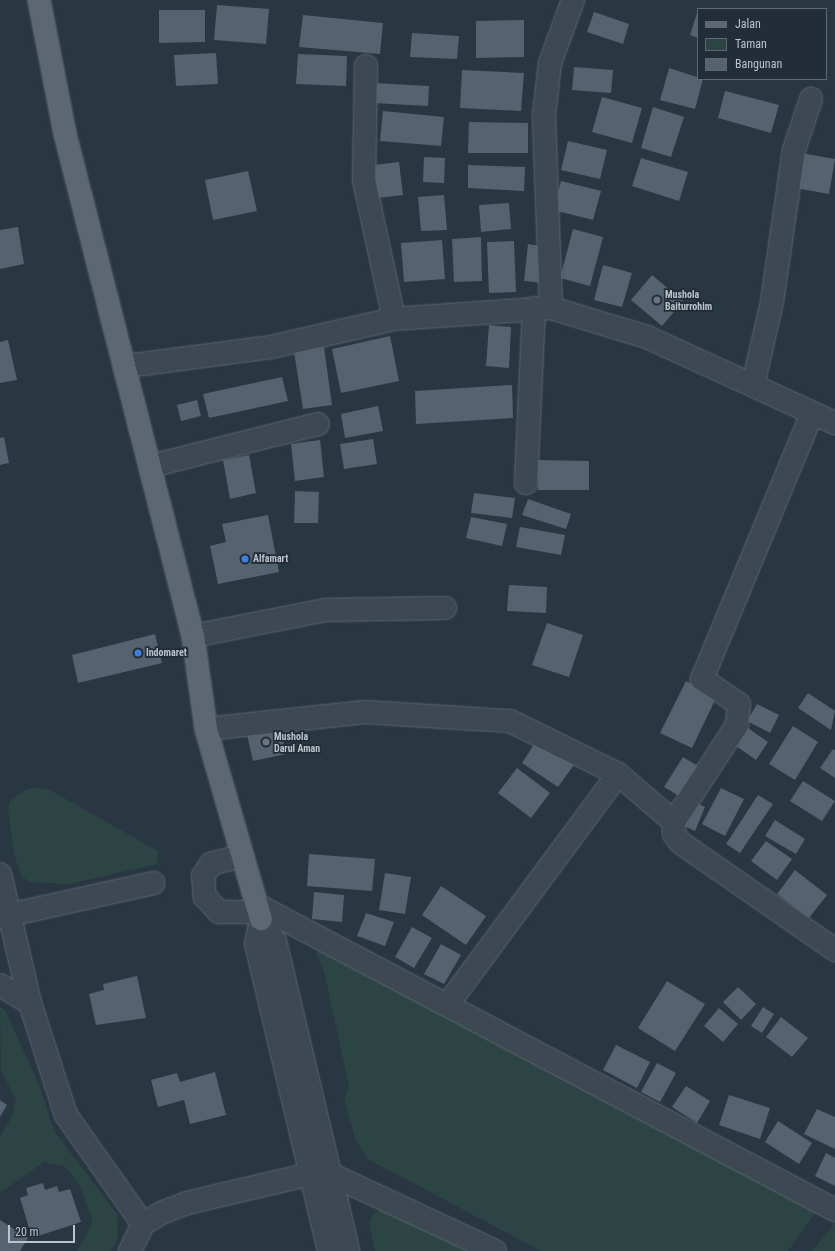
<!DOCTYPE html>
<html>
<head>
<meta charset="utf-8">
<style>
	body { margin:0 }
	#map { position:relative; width:835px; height:1251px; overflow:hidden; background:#293742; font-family:"Roboto Condensed",sans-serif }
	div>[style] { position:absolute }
	.green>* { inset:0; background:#2c4544 }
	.building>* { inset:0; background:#55626f }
	.roads { filter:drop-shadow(0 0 1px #5c666f) drop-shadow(0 0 1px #5c666f) }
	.minor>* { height:22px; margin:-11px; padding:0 11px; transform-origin:11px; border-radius:11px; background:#3d4852 }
	.major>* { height:22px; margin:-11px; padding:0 11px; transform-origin:11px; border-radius:11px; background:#5c6772 }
	.dots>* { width:11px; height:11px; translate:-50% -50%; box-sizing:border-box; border:2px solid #222d37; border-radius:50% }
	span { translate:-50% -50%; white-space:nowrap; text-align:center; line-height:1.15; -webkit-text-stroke:3.5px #222d37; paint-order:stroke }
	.poi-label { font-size:10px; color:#bbc3cc; font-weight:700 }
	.left { translate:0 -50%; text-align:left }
	.legend { position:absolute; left:697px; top:8px; width:130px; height:72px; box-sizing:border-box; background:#222d37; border:1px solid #5f6973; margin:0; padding:5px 7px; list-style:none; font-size:12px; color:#bbc3cc }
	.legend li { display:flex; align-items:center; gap:8px; height:20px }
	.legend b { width:20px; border:1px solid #5f6973 }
	.scale { position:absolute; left:8px; top:1225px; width:67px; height:18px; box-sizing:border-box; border:2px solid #bbc3cc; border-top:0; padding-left:5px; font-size:12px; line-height:14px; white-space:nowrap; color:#bbc3cc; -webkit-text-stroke:3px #222d37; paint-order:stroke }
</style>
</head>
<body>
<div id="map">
	<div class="green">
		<div style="clip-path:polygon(29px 788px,48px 789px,158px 851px,157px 864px,69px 884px,29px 882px,21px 875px,14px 854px,8px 809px,11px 799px)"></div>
		<div style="clip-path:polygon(322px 945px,816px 1212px,788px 1251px,541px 1251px,368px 1159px,355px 1138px,344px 1099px,349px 1087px,324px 971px,316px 953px)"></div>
		<div style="clip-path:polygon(0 1007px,6px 1012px,41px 1090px,54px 1131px,117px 1214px,118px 1237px,111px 1251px,77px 1251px,93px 1222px,78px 1181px,64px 1166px,44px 1162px,0 1193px,0 1137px,12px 1117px,16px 1100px,1px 1070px)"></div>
		<div style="clip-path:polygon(383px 1209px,401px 1215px,466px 1251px,375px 1251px,369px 1224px,373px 1214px)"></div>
		<div style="clip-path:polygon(835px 1223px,835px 1251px,812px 1251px)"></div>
	</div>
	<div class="building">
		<div style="clip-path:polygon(217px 5px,269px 9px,266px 44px,214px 40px)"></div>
		<div style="clip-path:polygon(159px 10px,205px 10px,205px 42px,159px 43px)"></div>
		<div style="clip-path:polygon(698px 10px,698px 38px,690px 35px)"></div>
		<div style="clip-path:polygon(594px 12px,629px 24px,623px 44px,587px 32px)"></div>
		<div style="clip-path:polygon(303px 15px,383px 23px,380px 54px,299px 47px)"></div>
		<div style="clip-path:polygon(524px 20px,524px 57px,476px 58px,476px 21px)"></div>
		<div style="clip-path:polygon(412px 33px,459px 36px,457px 59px,410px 57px)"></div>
		<div style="clip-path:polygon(216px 53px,218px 84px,176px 86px,174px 55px)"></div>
		<div style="clip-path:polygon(298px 54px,347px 56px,346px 86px,296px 84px)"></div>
		<div style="clip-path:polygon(574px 67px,613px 70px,611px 93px,572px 90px)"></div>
		<div style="clip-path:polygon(669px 68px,703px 79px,695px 109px,660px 100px)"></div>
		<div style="clip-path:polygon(462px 70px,524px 73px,521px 111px,460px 108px)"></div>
		<div style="clip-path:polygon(375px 83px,429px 86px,428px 106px,374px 103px)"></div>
		<div style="clip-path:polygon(725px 91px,779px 105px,771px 133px,718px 118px)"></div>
		<div style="clip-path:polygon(602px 97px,642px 108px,632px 143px,592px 132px)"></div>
		<div style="clip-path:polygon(653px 107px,684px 117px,671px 157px,641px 148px)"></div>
		<div style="clip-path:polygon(383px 111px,444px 117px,441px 146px,380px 141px)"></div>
		<div style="clip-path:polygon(469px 122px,528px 123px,528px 153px,468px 153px)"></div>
		<div style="clip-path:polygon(568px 141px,607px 150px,600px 179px,561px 170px)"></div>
		<div style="clip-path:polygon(801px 153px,835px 159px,829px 194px,795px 188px)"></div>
		<div style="clip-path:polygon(424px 157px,445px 158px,444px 183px,423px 182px)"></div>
		<div style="clip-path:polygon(641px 158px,688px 172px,679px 201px,632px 186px)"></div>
		<div style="clip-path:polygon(399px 162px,403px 195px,378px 198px,374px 165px)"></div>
		<div style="clip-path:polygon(468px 165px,525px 167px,524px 191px,468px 188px)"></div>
		<div style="clip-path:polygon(248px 171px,257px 211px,213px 220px,205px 180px)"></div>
		<div style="clip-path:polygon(561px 181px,601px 191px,593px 220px,553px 210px)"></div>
		<div style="clip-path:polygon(444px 195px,447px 230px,421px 231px,418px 197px)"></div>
		<div style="clip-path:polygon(509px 203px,511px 229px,481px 232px,479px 205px)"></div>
		<div style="clip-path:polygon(18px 227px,24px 264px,0 269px,0 230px)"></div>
		<div style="clip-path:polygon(573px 229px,603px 237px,590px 286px,560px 278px)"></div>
		<div style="clip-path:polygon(481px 237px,482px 281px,454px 282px,452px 239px)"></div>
		<div style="clip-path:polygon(442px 240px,445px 279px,404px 282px,401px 243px)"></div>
		<div style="clip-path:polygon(514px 241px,516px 292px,489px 293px,487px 242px)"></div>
		<div style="clip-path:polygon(528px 244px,548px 247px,543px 283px,524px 281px)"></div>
		<div style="clip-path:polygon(603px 265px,632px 273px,622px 307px,594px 300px)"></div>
		<div style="clip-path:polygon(652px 275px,683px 301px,662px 326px,631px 300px)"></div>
		<div style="clip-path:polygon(489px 325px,511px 327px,509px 368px,486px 366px)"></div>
		<div style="clip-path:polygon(390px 336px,399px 381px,341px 393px,332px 349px)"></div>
		<div style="clip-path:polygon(8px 340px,17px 380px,0 383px,0 342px)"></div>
		<div style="clip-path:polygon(324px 347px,332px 405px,303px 409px,294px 352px)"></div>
		<div style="clip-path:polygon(282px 377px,288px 401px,209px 418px,203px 394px)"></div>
		<div style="clip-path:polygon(512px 385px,513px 418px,416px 424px,415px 391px)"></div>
		<div style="clip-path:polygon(197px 400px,201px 416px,181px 421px,177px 405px)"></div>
		<div style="clip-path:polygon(378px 406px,383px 431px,345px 438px,341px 414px)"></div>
		<div style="clip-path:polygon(4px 437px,9px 463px,0 465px,0 438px)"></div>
		<div style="clip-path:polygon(373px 439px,377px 464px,344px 469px,340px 444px)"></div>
		<div style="clip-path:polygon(320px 440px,324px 477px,295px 481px,291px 444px)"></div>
		<div style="clip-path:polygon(249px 455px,256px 493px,230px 499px,223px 460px)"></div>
		<div style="clip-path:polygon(538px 460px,589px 461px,589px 490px,538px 490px)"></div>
		<div style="clip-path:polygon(295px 491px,319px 492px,318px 523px,294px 523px)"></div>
		<div style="clip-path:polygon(474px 493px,515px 498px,512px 518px,471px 513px)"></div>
		<div style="clip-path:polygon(528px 499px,571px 514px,566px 529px,522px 515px)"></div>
		<div style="clip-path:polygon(268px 515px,279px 572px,218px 584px,210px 546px,226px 542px,222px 524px)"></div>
		<div style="clip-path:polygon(471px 517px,507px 524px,502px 546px,466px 538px)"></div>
		<div style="clip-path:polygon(520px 527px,565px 535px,561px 555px,516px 547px)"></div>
		<div style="clip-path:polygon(509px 585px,547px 587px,546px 613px,507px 611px)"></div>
		<div style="clip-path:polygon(547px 623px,583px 635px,569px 677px,532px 665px)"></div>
		<div style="clip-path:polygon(155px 634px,162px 663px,78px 683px,72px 655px)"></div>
		<div style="clip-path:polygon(686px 681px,717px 696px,692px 748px,660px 733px)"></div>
		<div style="clip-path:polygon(808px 693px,835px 711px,831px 730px,798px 708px)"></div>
		<div style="clip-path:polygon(757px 704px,779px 715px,770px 733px,747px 721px)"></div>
		<div style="clip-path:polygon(279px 723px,286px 754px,253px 761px,246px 730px)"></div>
		<div style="clip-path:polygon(793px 726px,818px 742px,795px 780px,769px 764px)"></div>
		<div style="clip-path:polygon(748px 728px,768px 742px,756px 760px,736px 746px)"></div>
		<div style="clip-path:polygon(539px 737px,576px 762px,558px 787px,522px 763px)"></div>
		<div style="clip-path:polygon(833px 749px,835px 750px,835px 778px,820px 768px)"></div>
		<div style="clip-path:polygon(683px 757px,698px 766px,679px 796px,664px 787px)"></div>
		<div style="clip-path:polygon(517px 768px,550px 793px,531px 818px,498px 793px)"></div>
		<div style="clip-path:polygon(803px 781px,835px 801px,822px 821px,790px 801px)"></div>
		<div style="clip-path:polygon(721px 788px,744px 799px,725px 836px,702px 824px)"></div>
		<div style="clip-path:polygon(758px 795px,773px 804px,740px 853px,726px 844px)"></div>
		<div style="clip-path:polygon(692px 801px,705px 807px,695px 831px,682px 825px)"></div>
		<div style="clip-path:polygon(775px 820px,805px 839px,796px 854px,765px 836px)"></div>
		<div style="clip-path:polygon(766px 841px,792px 859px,777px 880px,751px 861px)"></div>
		<div style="clip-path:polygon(309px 854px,375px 859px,372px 891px,307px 886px)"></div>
		<div style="clip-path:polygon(795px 870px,827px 895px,809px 918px,777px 894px)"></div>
		<div style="clip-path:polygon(385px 873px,411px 877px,405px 914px,379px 910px)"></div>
		<div style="clip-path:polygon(441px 886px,486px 916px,466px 945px,422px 915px)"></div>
		<div style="clip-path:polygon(314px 892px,344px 895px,342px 922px,312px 919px)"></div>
		<div style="clip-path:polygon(366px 913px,394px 922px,385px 946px,357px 936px)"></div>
		<div style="clip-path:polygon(412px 927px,432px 938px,414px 968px,395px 957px)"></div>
		<div style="clip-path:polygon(441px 944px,461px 955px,444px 984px,424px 974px)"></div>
		<div style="clip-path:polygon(137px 976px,146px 1018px,96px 1025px,89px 994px,104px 990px,103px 984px)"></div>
		<div style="clip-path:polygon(667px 981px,705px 1004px,675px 1051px,638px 1028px)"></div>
		<div style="clip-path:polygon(738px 987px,756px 1004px,741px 1020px,723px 1002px)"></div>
		<div style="clip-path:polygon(763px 1007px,774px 1014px,762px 1033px,751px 1026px)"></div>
		<div style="clip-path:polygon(719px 1008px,738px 1024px,723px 1042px,704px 1026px)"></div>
		<div style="clip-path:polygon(781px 1017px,808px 1038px,792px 1057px,766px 1037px)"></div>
		<div style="clip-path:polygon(616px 1045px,650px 1062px,637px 1088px,603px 1070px)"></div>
		<div style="clip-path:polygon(657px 1063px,676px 1073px,660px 1102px,641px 1092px)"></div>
		<div style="clip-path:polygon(215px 1072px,226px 1115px,190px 1124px,184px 1100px,158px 1107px,151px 1080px,177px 1073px,180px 1082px)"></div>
		<div style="clip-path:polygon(686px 1086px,710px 1101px,697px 1123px,672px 1107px)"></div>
		<div style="clip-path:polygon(729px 1095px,770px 1108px,760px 1139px,719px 1125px)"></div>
		<div style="clip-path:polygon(0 1100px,7px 1105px,0 1117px)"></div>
		<div style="clip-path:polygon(817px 1109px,835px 1117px,835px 1149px,804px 1134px)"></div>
		<div style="clip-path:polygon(778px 1121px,812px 1143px,799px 1164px,765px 1142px)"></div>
		<div style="clip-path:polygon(826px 1153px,835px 1158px,835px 1186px,815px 1176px)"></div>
		<div style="clip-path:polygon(43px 1183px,45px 1190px,57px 1186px,59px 1192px,70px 1189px,81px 1222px,32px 1238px,20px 1198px,28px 1195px,26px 1188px)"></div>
		<div style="clip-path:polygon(0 1220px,28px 1238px,20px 1251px,0 1251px)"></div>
	</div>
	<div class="roads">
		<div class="minor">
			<div style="left:366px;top:66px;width:114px;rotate:91deg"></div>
			<div style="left:364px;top:180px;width:142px;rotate:77.8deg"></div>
			<div style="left:551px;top:308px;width:193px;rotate:-92.1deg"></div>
			<div style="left:544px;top:115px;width:52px;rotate:-83.4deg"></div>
			<div style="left:550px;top:63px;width:67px;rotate:-69.9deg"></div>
			<div style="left:127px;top:366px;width:145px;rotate:-7.5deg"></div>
			<div style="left:271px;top:347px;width:126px;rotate:-12.8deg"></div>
			<div style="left:394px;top:319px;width:157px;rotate:-4deg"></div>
			<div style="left:551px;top:308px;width:100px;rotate:16.8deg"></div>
			<div style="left:647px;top:337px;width:207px;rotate:24.6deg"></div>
			<div style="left:753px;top:385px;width:85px;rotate:-77.1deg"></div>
			<div style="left:772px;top:302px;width:154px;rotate:-81.8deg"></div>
			<div style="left:794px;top:150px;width:54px;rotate:-71.6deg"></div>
			<div style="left:151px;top:466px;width:172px;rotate:-14.1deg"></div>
			<div style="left:526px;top:483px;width:175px;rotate:-87.4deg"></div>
			<div style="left:193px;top:636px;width:135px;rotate:-11.1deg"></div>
			<div style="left:325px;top:610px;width:120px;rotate:-1deg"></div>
			<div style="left:206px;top:729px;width:160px;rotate:-6.1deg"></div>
			<div style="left:365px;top:712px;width:145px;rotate:3.6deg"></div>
			<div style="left:510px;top:721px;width:120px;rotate:26.1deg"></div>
			<div style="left:618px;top:774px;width:74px;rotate:40.6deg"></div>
			<div style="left:674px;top:822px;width:116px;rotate:-57deg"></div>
			<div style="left:737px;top:725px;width:21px;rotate:-85deg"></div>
			<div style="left:739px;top:704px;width:45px;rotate:-146deg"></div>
			<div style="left:702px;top:679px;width:288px;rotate:-67.5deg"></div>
			<div style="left:674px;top:822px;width:12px;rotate:90deg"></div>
			<div style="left:674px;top:834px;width:11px;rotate:52deg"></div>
			<div style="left:681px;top:843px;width:188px;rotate:34.8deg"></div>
			<div style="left:242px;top:856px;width:32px;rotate:166deg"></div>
			<div style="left:211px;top:864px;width:14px;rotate:124deg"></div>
			<div style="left:203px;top:876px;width:21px;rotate:85deg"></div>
			<div style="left:205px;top:897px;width:21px;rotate:47deg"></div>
			<div style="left:219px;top:912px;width:40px"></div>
			<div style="left:0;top:874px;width:132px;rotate:76.9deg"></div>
			<div style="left:30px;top:1003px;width:118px;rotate:72.2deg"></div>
			<div style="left:66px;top:1115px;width:133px;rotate:54.8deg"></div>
			<div style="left:257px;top:905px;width:654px;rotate:27.82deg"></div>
			<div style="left:0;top:917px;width:157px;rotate:-12.5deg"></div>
			<div style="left:261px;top:919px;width:26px;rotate:58deg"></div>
			<div style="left:275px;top:941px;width:318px;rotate:76.7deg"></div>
			<div style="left:261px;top:919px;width:25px;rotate:101deg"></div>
			<div style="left:256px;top:944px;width:316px;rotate:76.6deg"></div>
			<div style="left:0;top:985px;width:35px;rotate:31deg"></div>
			<div style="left:448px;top:1004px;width:286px;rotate:-53.5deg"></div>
			<div style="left:130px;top:1251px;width:30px;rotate:-64deg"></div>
			<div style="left:143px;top:1224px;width:21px;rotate:-31deg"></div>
			<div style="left:161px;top:1213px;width:28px;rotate:-21deg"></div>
			<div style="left:187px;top:1203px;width:127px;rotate:-13.2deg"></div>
			<div style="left:311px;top:1174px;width:19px"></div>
			<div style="left:330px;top:1174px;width:182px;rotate:25deg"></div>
		</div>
		<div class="major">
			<div style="left:39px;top:0;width:136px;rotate:79deg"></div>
			<div style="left:65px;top:134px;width:518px;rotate:75.7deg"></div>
			<div style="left:193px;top:636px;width:94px;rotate:82deg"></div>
			<div style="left:206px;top:729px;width:198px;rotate:73.9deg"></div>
		</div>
	</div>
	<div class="dots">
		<div style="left:657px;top:300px;background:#6b7280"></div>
		<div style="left:245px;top:559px;background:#3f7fe0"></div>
		<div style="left:138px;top:653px;background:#3f7fe0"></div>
		<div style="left:266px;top:742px;background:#6b7280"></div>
	</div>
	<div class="poi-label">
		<span class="left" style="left:665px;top:300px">Mushola<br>Baiturrohim</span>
		<span class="left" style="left:253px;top:559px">Alfamart</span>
		<span class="left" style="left:146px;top:653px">Indomaret</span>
		<span class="left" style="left:274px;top:742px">Mushola<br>Darul Aman</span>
	</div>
	<ul class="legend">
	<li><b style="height:5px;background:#5c6772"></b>Jalan</li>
	<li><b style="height:11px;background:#2c4544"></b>Taman</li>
	<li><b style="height:11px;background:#55626f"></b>Bangunan</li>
	</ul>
	<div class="scale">20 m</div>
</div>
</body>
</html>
